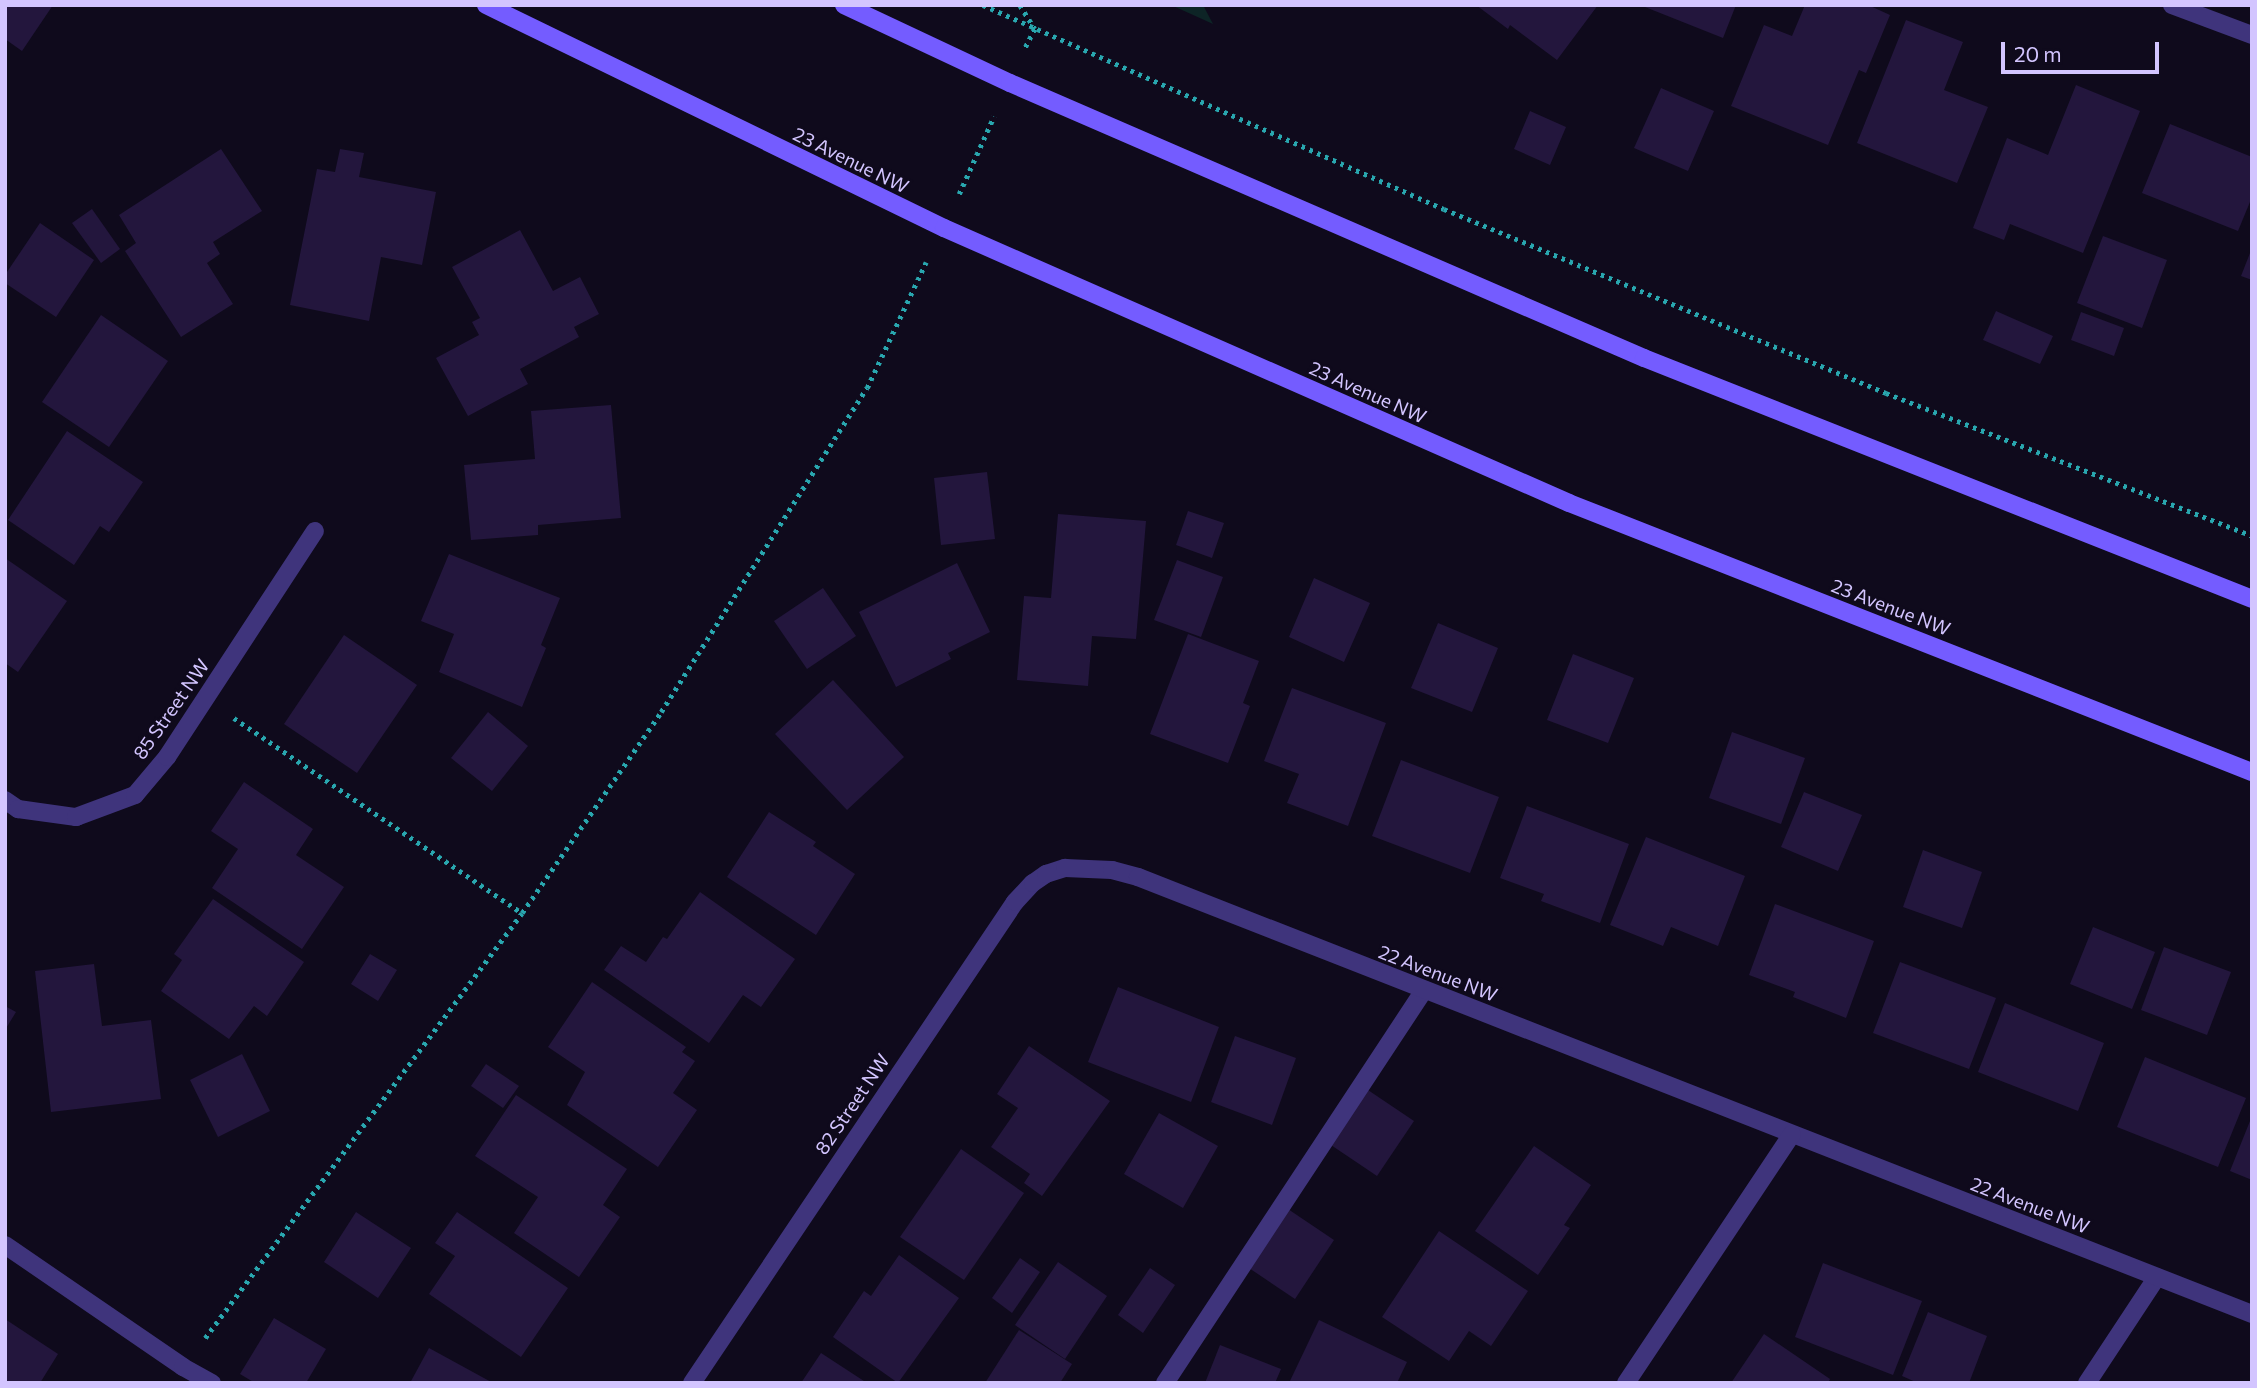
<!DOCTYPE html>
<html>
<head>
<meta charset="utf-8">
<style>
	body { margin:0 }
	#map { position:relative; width:2257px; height:1388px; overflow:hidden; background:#0f0a1c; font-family:Commissioner,sans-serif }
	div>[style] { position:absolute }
	.green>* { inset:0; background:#0d2426 }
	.building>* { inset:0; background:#23163d }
	.path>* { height:4.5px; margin-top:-2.25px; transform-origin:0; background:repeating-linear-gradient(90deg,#29a7af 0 3.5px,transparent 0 8.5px) }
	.lane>* { height:18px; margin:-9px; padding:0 9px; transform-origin:9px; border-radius:9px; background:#3f347c }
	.street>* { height:18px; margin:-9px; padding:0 9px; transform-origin:9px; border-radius:9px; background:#3f347c }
	.secondary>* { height:18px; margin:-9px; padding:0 9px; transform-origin:9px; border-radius:9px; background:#745cff }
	span { translate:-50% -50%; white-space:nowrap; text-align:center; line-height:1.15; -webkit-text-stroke:5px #0f0a1c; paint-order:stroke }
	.street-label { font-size:19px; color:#d3c5ff }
	.frame { position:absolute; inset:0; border:7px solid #d3c5ff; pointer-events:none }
	.scale { position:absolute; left:2001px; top:42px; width:158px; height:32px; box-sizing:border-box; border:4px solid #d3c5ff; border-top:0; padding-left:9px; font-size:21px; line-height:24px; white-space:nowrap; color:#d3c5ff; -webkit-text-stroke:5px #0f0a1c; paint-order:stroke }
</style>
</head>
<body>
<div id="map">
	<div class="green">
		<div style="clip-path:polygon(1171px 5px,1203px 5px,1213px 24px)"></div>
	</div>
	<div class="building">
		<div style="clip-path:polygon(5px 5px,53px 5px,22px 51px,5px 39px)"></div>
		<div style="clip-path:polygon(1476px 5px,1598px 5px,1557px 60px,1510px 25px,1508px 29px)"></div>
		<div style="clip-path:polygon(1640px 5px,1736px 5px,1723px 38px)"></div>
		<div style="clip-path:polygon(1805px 5px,1868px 5px,1890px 15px,1866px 73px,1859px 70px,1828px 145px,1731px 106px,1764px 25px,1792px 36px)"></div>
		<div style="clip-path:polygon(1906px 20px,1963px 42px,1944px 90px,1988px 107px,1957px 183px,1857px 143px)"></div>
		<div style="clip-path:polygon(2076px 85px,2140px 111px,2083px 253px,2010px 224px,2004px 240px,1973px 228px,2007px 138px,2048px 155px)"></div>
		<div style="clip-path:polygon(1661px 88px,1714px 111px,1688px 171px,1634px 148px)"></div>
		<div style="clip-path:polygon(1530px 111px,1566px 127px,1550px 165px,1514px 149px)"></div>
		<div style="clip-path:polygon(2170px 124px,2252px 157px,2252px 197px,2238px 231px,2142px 193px)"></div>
		<div style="clip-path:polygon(221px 149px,262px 211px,213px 242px,220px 254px,207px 263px,233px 304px,181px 337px,125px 251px,136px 243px,119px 215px)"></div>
		<div style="clip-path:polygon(340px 149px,364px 153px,359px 177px,436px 192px,422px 265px,381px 257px,369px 321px,290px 305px,317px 169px,335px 172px)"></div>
		<div style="clip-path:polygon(92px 209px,120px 249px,101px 263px,72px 223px)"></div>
		<div style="clip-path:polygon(40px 223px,94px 260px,56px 317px,5px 283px,5px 275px)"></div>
		<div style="clip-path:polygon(520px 230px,553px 291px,580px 277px,599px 314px,574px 327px,579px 337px,520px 369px,528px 384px,468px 416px,436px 358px,479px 335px,472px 322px,480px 318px,452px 267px)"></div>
		<div style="clip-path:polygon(2103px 236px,2167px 260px,2142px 328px,2077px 303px)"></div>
		<div style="clip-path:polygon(2252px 248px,2252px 280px,2241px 276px)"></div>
		<div style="clip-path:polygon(1996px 311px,2053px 336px,2040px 364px,1983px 340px)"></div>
		<div style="clip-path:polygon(2081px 312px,2124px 328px,2114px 356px,2071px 340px)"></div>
		<div style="clip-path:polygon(101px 315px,168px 361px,109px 447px,42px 402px)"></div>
		<div style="clip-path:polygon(611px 405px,621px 518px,538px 525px,538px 535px,471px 540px,464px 465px,535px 459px,531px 411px)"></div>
		<div style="clip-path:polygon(67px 431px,143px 482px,109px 532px,100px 526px,74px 565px,8px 520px)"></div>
		<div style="clip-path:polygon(987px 472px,995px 539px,941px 545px,934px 478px)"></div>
		<div style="clip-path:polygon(1188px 511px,1224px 523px,1212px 558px,1176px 545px)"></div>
		<div style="clip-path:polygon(1058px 514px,1146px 521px,1136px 639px,1092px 636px,1088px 686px,1017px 680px,1024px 596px,1051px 598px)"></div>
		<div style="clip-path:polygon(449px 554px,560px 598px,541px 645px,546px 648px,522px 707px,439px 672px,454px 634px,421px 621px)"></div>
		<div style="clip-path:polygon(5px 558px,67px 601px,18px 672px,5px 663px)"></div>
		<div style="clip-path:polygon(1177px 560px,1223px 577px,1201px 637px,1154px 620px)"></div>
		<div style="clip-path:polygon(957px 563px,990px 632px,948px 653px,951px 659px,896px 687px,859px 612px)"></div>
		<div style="clip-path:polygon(1314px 578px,1370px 603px,1344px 662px,1289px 637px)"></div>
		<div style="clip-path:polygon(823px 588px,856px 636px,807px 669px,774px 621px)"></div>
		<div style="clip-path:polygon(1438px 623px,1498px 648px,1472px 712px,1411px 688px)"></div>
		<div style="clip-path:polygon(1188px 634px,1259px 661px,1243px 703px,1250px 706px,1228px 763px,1150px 734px)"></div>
		<div style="clip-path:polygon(344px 635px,417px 685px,357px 773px,284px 724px)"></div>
		<div style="clip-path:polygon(1573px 654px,1634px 678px,1608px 743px,1547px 720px)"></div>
		<div style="clip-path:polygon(833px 680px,904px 757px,847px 810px,775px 734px)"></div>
		<div style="clip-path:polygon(1292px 688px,1386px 723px,1348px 826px,1287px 803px,1299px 774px,1264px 761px)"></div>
		<div style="clip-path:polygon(488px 712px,528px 746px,492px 791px,451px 758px)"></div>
		<div style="clip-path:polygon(1732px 732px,1805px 758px,1781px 824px,1709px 798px)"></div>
		<div style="clip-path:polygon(1401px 760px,1499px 797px,1470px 873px,1372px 836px)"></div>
		<div style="clip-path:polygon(244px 782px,313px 829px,296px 855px,344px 887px,302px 949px,212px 888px,238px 849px,211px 831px)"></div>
		<div style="clip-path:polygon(1804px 792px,1862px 815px,1838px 871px,1781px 847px)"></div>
		<div style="clip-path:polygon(1527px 806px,1629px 844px,1600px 923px,1541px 901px,1544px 894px,1500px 878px)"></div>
		<div style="clip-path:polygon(769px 812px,816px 842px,813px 846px,855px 874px,816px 935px,727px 877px)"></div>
		<div style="clip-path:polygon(1646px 837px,1745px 876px,1718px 946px,1671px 927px,1663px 946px,1610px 925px)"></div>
		<div style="clip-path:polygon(1923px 850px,1982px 872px,1962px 928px,1903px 907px)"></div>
		<div style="clip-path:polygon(700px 892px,795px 959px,761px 1007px,743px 995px,709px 1043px,604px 970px,621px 946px,646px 962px,663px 937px,667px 939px)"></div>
		<div style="clip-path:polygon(213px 899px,304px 962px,267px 1016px,254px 1006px,229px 1039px,161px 991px,182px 960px,174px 954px)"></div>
		<div style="clip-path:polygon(1775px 904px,1874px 941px,1846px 1018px,1793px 997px,1795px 992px,1749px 975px)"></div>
		<div style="clip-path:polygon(2093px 927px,2155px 952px,2132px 1009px,2070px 984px)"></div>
		<div style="clip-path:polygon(2164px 947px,2231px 972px,2207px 1035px,2141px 1010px)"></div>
		<div style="clip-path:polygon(370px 954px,397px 970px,378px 1001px,351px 984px)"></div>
		<div style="clip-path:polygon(1900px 962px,1996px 998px,1969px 1069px,1873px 1033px)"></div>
		<div style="clip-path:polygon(94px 964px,102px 1026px,151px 1020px,161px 1099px,51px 1112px,35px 971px)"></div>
		<div style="clip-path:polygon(592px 982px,686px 1047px,682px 1052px,695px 1061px,673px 1093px,697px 1110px,658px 1167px,567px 1105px,585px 1072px,548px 1047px)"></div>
		<div style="clip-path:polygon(1118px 987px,1219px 1027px,1191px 1102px,1088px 1062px)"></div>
		<div style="clip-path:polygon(2005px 1003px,2104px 1043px,2078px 1111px,1978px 1072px)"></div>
		<div style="clip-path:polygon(5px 1006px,16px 1012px,5px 1030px)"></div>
		<div style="clip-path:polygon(1235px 1036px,1296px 1058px,1272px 1125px,1211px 1102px)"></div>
		<div style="clip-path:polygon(1029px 1046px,1110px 1101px,1042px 1196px,1024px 1183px,1030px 1174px,991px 1147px,1018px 1108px,997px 1094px)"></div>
		<div style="clip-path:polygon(242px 1054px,270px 1111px,218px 1137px,190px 1080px)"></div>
		<div style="clip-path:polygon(2145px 1057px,2246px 1098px,2218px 1167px,2117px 1127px)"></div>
		<div style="clip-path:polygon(486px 1064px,519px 1086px,503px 1108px,471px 1086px)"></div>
		<div style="clip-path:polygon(1362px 1086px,1414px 1121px,1377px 1176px,1325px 1141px)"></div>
		<div style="clip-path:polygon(516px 1095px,627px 1169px,603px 1205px,620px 1217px,579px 1277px,514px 1233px,538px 1197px,475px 1156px)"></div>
		<div style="clip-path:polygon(1159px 1113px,1218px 1146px,1183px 1208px,1124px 1174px)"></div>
		<div style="clip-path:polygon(2252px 1116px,2252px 1180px,2230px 1171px)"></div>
		<div style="clip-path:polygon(1534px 1146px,1591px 1185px,1564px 1225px,1570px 1228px,1538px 1275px,1475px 1231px)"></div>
		<div style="clip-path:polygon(961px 1149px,1024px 1193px,964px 1280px,900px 1237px)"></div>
		<div style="clip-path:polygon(1282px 1205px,1334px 1240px,1295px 1299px,1243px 1264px)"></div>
		<div style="clip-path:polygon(356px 1212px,411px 1248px,378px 1298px,324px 1262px)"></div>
		<div style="clip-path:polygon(457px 1212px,568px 1288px,521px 1357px,429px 1294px,455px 1256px,435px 1243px)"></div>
		<div style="clip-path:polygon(1439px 1231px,1528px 1291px,1491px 1346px,1469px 1331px,1449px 1361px,1382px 1317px)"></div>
		<div style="clip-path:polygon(899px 1255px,959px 1298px,898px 1383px,833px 1337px,864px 1291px,871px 1296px)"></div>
		<div style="clip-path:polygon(1020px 1258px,1040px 1272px,1012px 1313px,992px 1298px)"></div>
		<div style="clip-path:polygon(1058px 1262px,1107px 1296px,1065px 1359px,1015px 1325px)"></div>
		<div style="clip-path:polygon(1823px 1263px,1922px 1301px,1893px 1375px,1795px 1337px)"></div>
		<div style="clip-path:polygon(1150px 1268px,1175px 1285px,1143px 1333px,1118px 1315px)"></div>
		<div style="clip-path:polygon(1928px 1312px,1987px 1336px,1969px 1383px,1918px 1383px,1902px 1376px)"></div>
		<div style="clip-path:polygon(274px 1318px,326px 1349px,306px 1383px,255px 1383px,240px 1374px)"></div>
		<div style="clip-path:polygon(5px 1319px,58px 1354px,40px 1383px,5px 1383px)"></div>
		<div style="clip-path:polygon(1319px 1320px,1407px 1362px,1397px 1383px,1289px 1383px)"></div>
		<div style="clip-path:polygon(1019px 1330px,1072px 1364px,1060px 1383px,985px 1383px)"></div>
		<div style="clip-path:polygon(1764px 1334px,1830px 1379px,1828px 1383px,1731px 1383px)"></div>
		<div style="clip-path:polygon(1220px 1345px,1281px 1369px,1275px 1383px,1205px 1383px)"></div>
		<div style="clip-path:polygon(429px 1348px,493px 1383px,410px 1383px)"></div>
		<div style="clip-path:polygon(821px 1353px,867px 1383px,801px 1383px)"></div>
	</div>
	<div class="path">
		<div style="left:983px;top:5px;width:504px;rotate:23.87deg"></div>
		<div style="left:1444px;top:209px;width:479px;rotate:22.6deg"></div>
		<div style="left:1886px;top:393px;width:393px;rotate:21.3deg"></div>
		<div style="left:1020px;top:5px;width:28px;rotate:58deg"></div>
		<div style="left:1035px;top:29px;width:25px;rotate:117deg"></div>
		<div style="left:959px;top:194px;width:85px;rotate:-65.8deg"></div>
		<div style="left:234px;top:718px;width:348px;rotate:34.1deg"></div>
		<div style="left:205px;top:1338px;width:530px;rotate:-53.28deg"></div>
		<div style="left:522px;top:913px;width:244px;rotate:-55.3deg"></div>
		<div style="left:661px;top:712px;width:384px;rotate:-57.6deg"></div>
		<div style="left:867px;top:388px;width:139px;rotate:-64.9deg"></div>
	</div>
	<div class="lane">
		<div style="left:5px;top:1245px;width:216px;rotate:34.4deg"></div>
		<div style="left:183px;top:1367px;width:33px;rotate:29deg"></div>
		<div style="left:1165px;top:1383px;width:471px;rotate:-56.6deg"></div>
		<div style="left:2087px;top:1383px;width:127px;rotate:-56.6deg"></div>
	</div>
	<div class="street">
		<div style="left:2172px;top:5px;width:85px;rotate:20.6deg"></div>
		<div style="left:5px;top:800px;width:16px;rotate:35deg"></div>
		<div style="left:18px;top:809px;width:59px;rotate:7.9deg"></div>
		<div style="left:76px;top:817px;width:63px;rotate:-20.4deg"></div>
		<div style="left:135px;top:795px;width:50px;rotate:-49.9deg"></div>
		<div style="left:167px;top:757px;width:270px;rotate:-56.8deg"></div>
		<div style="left:692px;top:1383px;width:579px;rotate:-56.12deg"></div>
		<div style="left:1015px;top:902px;width:26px;rotate:-47deg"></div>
		<div style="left:1033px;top:883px;width:16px;rotate:-35deg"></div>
		<div style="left:1046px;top:874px;width:20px;rotate:-18deg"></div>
		<div style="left:1065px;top:868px;width:47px;rotate:2.4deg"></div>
		<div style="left:1112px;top:870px;width:27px;rotate:15deg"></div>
		<div style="left:1138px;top:877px;width:1197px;rotate:21.42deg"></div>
		<div style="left:1626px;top:1383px;width:299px;rotate:-56.3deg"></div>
	</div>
	<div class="secondary">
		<div style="left:486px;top:5px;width:509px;rotate:25.96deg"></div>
		<div style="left:944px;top:228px;width:683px;rotate:23.75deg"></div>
		<div style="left:1569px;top:503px;width:734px;rotate:21.5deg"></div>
		<div style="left:844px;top:5px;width:183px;rotate:25.2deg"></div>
		<div style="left:1010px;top:83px;width:691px;rotate:23.45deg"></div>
		<div style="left:1644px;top:358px;width:654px;rotate:21.62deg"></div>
	</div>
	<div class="street-label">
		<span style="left:851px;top:160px;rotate:26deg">23 Avenue NW</span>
		<span style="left:1368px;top:392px;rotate:24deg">23 Avenue NW</span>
		<span style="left:1891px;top:607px;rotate:21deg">23 Avenue NW</span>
		<span style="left:171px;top:709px;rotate:-55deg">85 Street NW</span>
		<span style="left:1438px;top:973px;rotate:21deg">22 Avenue NW</span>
		<span style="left:852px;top:1104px;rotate:-56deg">82 Street NW</span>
		<span style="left:2030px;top:1205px;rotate:21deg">22 Avenue NW</span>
	</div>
	<div class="frame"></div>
	<div class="scale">20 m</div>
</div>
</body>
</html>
